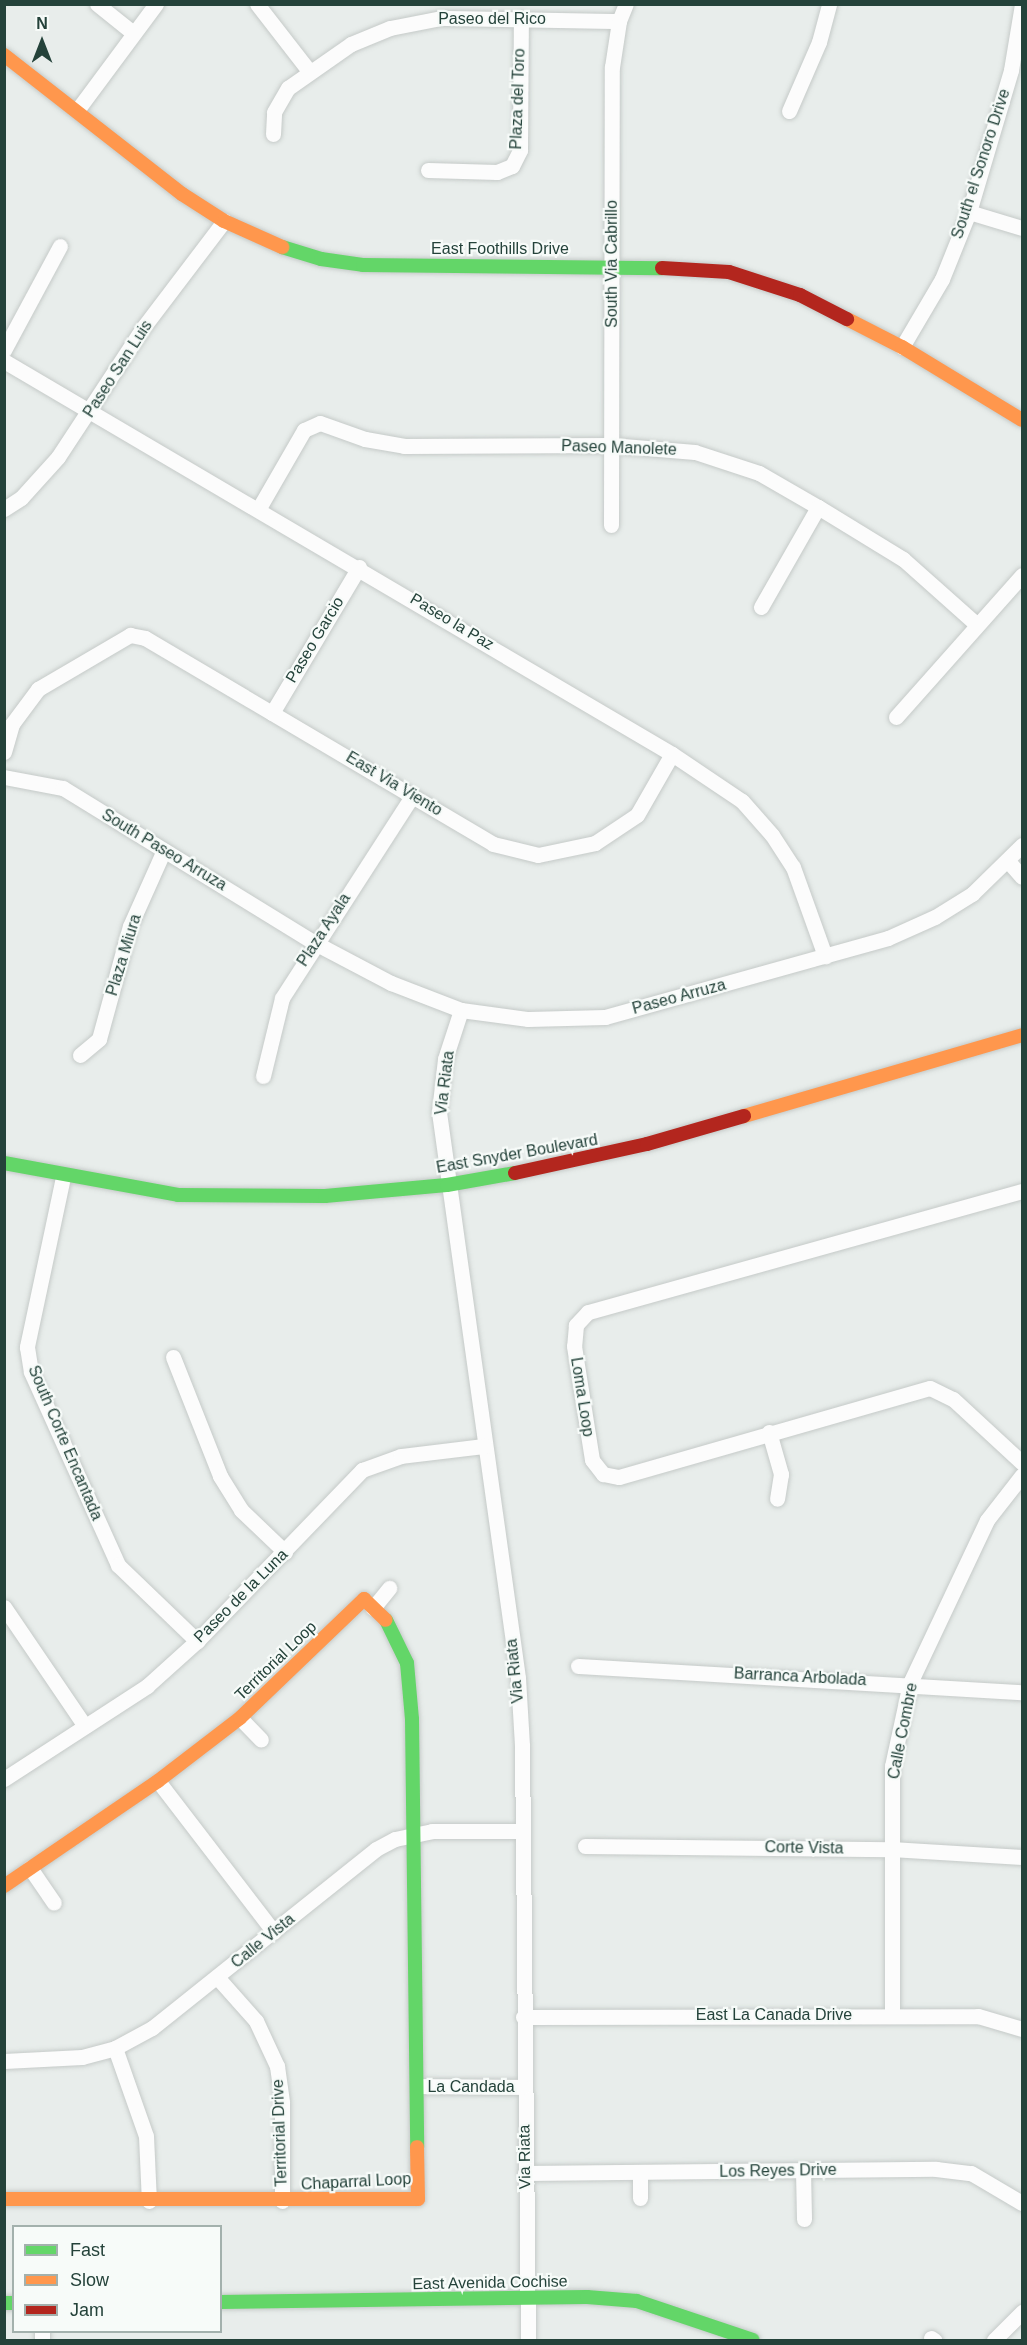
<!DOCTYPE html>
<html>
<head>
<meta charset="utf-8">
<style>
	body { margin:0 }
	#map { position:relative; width:1027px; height:2345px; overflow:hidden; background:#e8edeb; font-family:Arial,sans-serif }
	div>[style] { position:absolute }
	.roads { filter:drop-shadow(0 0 2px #c5cac8) drop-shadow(0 0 2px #c5cac8) }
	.street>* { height:15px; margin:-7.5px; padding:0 7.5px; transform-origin:7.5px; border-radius:7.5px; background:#fcfcfc }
	.fast>* { height:14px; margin:-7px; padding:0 7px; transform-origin:7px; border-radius:7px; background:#63d668 }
	.slow>* { height:14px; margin:-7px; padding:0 7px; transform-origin:7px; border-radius:7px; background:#ff974d }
	.jam>* { height:14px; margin:-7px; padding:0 7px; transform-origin:7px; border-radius:7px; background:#b3261e }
	span { translate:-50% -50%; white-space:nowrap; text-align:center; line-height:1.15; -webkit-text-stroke:4.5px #f7fbf9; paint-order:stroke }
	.street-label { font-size:16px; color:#24423a }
	.frame { position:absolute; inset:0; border:6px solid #24423a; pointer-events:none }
	.legend { position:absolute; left:12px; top:2225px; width:210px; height:108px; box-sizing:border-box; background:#f7fbf9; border:2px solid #a3b1ad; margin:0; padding:8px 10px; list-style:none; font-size:18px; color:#24423a }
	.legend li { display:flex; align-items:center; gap:12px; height:30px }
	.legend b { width:30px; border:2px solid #a3b1ad }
	.north { position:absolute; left:12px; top:12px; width:60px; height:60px; -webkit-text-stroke:4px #f7fbf9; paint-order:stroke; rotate:0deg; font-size:16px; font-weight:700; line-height:24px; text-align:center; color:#24423a }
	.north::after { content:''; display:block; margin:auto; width:21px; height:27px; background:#24423a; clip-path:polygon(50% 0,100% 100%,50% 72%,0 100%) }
</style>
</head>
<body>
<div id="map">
	<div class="roads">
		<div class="street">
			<div style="left:97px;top:4px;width:45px;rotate:38.7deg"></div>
			<div style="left:257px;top:4px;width:85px;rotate:52.2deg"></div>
			<div style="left:78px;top:109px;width:131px;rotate:-53.4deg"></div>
			<div style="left:789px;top:111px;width:75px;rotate:-66.5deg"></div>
			<div style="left:819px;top:42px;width:39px;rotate:-75deg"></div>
			<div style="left:273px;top:134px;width:22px;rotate:-87deg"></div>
			<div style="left:274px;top:112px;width:28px;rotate:-60deg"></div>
			<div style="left:288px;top:88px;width:77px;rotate:-34.9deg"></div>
			<div style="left:351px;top:44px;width:42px;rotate:-22.3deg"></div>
			<div style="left:390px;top:28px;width:52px;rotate:-11.1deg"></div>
			<div style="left:441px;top:18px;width:178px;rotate:1deg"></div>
			<div style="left:428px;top:170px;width:69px;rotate:1.7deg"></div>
			<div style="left:497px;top:172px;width:16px;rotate:-22deg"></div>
			<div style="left:512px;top:166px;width:18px;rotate:-63deg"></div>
			<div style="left:520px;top:150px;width:132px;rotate:-89.6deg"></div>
			<div style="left:969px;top:212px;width:55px;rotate:16.8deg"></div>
			<div style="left:902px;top:347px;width:79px;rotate:-59.5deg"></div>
			<div style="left:942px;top:279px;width:72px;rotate:-68.1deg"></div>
			<div style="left:969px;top:212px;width:148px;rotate:-73.5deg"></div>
			<div style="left:1011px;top:70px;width:67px;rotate:-80.5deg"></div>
			<div style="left:4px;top:350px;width:118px;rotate:-61.7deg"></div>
			<div style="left:4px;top:361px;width:775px;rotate:30.47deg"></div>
			<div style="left:672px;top:754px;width:84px;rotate:33.9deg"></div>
			<div style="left:742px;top:801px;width:45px;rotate:48.6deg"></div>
			<div style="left:772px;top:835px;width:38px;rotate:57deg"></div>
			<div style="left:793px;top:867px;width:95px;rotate:70.2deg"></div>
			<div style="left:259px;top:508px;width:90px;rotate:-60deg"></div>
			<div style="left:304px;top:430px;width:17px;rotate:-24deg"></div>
			<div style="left:320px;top:423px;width:48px;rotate:19.6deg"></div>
			<div style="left:365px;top:439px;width:40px;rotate:10deg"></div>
			<div style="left:404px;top:446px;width:207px;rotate:-0.3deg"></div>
			<div style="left:611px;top:445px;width:84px;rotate:4.8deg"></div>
			<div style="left:695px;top:452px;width:67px;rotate:18.2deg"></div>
			<div style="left:759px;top:473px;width:68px;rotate:30deg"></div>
			<div style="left:818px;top:507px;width:100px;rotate:31.5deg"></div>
			<div style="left:903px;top:559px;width:98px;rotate:41.7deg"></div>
			<div style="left:4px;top:509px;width:20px;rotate:-33deg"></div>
			<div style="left:21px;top:498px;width:55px;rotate:-47.9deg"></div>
			<div style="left:58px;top:457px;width:153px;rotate:-56.7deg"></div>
			<div style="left:142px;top:329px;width:136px;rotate:-52.8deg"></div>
			<div style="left:611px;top:525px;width:458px;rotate:-89.9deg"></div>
			<div style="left:612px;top:67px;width:47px;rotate:-81.3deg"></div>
			<div style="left:619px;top:21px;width:18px;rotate:-68deg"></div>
			<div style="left:761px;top:607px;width:115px;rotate:-60.3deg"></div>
			<div style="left:272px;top:713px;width:170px;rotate:-59.2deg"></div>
			<div style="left:896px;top:717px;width:190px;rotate:-48.4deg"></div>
			<div style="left:4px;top:752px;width:29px;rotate:-74deg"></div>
			<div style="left:12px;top:724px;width:44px;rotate:-53.4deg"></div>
			<div style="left:38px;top:689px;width:107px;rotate:-30.4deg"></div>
			<div style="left:130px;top:635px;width:15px;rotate:11deg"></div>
			<div style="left:145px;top:638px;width:404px;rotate:30.6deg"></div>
			<div style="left:493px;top:844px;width:46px;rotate:13.7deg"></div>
			<div style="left:538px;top:855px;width:58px;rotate:-11.9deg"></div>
			<div style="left:595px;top:843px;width:50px;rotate:-33.7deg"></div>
			<div style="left:637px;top:815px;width:70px;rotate:-60.2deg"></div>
			<div style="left:4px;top:777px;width:60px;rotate:10.6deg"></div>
			<div style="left:63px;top:788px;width:296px;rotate:31.6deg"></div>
			<div style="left:315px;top:943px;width:86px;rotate:27.8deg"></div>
			<div style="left:391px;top:983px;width:75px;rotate:21.1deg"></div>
			<div style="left:461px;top:1010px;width:68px;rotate:7.7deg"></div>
			<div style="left:528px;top:1019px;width:77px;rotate:-1.5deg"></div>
			<div style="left:605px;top:1017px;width:294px;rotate:-15.6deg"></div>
			<div style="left:888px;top:938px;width:51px;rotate:-24.1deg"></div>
			<div style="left:935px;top:917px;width:44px;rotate:-31.9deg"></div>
			<div style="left:972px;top:894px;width:70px;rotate:-44.4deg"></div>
			<div style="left:1008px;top:861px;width:21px;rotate:49deg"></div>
			<div style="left:461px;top:1010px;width:52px;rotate:108.1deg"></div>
			<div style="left:445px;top:1059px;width:53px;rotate:96.5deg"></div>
			<div style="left:439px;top:1112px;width:571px;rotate:82.05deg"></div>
			<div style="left:518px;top:1678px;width:68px;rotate:86.6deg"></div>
			<div style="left:522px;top:1746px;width:594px;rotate:89.42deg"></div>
			<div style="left:80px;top:1055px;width:25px;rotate:-40deg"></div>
			<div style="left:99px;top:1039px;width:117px;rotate:-74.7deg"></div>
			<div style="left:130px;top:926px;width:83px;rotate:-65.9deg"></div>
			<div style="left:263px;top:1076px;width:80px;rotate:-76.3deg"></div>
			<div style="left:282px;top:998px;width:240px;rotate:-57.2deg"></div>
			<div style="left:63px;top:1177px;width:174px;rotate:102deg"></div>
			<div style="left:27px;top:1347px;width:25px;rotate:81deg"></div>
			<div style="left:31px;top:1372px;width:212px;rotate:65.7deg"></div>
			<div style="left:118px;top:1565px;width:110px;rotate:43.9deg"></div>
			<div style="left:1022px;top:1191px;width:451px;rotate:164.4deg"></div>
			<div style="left:588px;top:1312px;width:18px;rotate:133deg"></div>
			<div style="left:576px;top:1325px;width:21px;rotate:95deg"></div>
			<div style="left:574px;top:1346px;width:115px;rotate:81deg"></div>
			<div style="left:592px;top:1460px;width:18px;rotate:52deg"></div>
			<div style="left:603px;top:1474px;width:16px;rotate:11deg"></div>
			<div style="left:619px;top:1477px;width:323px;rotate:-16deg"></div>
			<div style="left:930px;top:1388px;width:25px;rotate:26deg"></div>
			<div style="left:953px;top:1399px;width:94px;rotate:42.8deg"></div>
			<div style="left:173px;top:1357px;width:128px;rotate:68.4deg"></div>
			<div style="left:220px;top:1476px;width:40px;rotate:58deg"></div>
			<div style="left:241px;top:1510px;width:61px;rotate:43.7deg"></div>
			<div style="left:769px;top:1432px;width:44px;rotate:74.1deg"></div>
			<div style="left:781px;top:1474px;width:25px;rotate:99deg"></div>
			<div style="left:4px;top:1607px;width:144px;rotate:55.8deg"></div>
			<div style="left:373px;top:1608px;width:26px;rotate:-51deg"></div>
			<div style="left:578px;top:1666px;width:445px;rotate:3.4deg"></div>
			<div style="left:240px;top:1718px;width:30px;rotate:46deg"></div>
			<div style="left:4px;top:1779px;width:171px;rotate:-33deg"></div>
			<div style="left:147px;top:1686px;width:67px;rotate:-42deg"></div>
			<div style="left:197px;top:1641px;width:238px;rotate:-46deg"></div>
			<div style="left:362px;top:1470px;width:41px;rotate:-19.7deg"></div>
			<div style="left:401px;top:1456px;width:84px;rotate:-6.9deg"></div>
			<div style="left:158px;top:1781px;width:190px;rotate:52.5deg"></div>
			<div style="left:585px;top:1846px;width:306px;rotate:0.6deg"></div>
			<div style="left:891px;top:1849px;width:131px;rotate:3.5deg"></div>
			<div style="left:30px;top:1868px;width:42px;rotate:55.6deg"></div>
			<div style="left:217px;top:1977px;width:59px;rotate:48.4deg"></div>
			<div style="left:256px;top:2021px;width:50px;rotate:65deg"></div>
			<div style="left:277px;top:2066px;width:37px;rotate:82deg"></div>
			<div style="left:282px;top:2103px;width:98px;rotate:90deg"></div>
			<div style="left:892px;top:2014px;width:248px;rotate:-90deg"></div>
			<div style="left:892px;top:1766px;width:85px;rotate:-77.8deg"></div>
			<div style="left:910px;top:1683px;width:180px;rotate:-64.7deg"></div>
			<div style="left:987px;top:1520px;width:57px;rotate:-52.1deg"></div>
			<div style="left:523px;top:2017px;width:455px;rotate:-0.1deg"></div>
			<div style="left:978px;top:2016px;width:46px;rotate:16.5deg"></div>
			<div style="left:115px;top:2048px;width:93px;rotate:70.6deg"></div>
			<div style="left:146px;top:2136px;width:65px;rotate:87.4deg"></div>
			<div style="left:4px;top:2061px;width:78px;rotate:-2.9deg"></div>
			<div style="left:82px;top:2057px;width:34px;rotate:-15deg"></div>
			<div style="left:115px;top:2048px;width:42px;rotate:-28.4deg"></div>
			<div style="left:152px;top:2028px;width:287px;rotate:-38.6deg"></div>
			<div style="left:376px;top:1849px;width:21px;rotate:-28deg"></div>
			<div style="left:395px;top:1839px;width:38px;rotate:-12deg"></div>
			<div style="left:432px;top:1831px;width:90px"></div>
			<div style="left:418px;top:2086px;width:105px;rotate:0.5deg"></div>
			<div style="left:803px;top:2170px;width:49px;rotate:88.8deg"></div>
			<div style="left:640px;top:2172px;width:26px;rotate:90deg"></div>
			<div style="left:525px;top:2173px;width:411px;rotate:-0.6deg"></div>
			<div style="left:936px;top:2169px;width:35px;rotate:7deg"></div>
			<div style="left:971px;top:2173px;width:59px;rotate:30.5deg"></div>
			<div style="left:42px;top:2332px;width:8px;rotate:90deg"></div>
			<div style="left:931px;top:2338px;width:4px;rotate:34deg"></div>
			<div style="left:994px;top:2340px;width:40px;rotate:-45deg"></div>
		</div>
		<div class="fast">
			<div style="left:282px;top:247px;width:41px;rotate:17.1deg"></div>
			<div style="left:321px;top:259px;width:42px;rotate:8.1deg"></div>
			<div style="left:363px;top:265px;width:299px;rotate:0.6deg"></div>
			<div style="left:4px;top:1163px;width:177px;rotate:10.4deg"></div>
			<div style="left:178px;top:1195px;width:147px;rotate:0.4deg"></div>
			<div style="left:325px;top:1196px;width:122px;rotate:-5.2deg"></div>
			<div style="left:447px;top:1185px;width:69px;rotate:-10deg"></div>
			<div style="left:386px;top:1620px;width:48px;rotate:64deg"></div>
			<div style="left:407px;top:1663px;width:56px;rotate:84.9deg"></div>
			<div style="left:412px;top:1719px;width:428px;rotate:89.3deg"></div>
			<div style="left:220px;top:2302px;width:367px;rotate:-0.8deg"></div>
			<div style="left:587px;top:2297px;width:50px;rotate:4.6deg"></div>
			<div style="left:637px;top:2301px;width:122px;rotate:18.6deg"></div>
			<div style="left:4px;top:2303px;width:10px"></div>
		</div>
		<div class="slow">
			<div style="left:4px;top:55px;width:226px;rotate:38deg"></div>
			<div style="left:182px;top:194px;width:50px;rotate:32.7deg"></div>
			<div style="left:224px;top:221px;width:64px;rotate:24.1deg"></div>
			<div style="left:847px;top:319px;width:62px;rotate:27deg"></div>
			<div style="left:902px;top:347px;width:140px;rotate:31.3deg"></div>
			<div style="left:744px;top:1116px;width:290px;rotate:-16.2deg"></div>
			<div style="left:4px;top:1886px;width:186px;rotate:-34.3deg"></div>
			<div style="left:158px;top:1781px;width:103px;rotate:-37.5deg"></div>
			<div style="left:240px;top:1718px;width:172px;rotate:-43.8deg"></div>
			<div style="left:364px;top:1599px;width:30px;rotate:44deg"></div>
			<div style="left:4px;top:2199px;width:414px"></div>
			<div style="left:418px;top:2199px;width:52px;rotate:-91.1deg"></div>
		</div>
		<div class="jam">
			<div style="left:662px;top:268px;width:67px;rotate:3.4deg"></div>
			<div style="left:729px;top:272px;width:75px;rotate:17.9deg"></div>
			<div style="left:800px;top:295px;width:53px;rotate:27.1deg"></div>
			<div style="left:515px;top:1173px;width:135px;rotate:-12.4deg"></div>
			<div style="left:647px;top:1144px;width:101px;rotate:-16.1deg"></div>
		</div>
	</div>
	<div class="street-label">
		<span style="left:492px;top:19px">Paseo del Rico</span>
		<span style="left:518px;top:99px;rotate:-88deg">Plaza del Toro</span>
		<span style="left:981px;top:164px;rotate:-72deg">South el Sonoro Drive</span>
		<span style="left:500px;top:249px">East Foothills Drive</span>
		<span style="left:612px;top:264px;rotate:-90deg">South Via Cabrillo</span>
		<span style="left:118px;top:369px;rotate:-57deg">Paseo San Luis</span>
		<span style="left:619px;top:448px;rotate:2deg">Paseo Manolete</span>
		<span style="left:452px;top:622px;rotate:31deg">Paseo la Paz</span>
		<span style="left:315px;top:640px;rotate:-59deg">Paseo Garcio</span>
		<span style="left:394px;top:784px;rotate:31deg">East Via Viento</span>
		<span style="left:164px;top:850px;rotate:31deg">South Paseo Arruza</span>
		<span style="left:324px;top:930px;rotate:-57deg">Plaza Ayala</span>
		<span style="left:124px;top:955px;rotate:-73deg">Plaza Miura</span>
		<span style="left:679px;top:997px;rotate:-15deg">Paseo Arruza</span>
		<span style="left:445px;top:1083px;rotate:-83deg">Via Riata</span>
		<span style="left:517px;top:1154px;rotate:-10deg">East Snyder Boulevard</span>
		<span style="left:582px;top:1397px;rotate:81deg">Loma Loop</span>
		<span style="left:65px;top:1443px;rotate:67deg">South Corte Encantada</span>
		<span style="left:241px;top:1596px;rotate:-45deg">Paseo de la Luna</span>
		<span style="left:276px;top:1661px;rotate:-44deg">Territorial Loop</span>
		<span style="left:515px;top:1671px;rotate:-96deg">Via Riata</span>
		<span style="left:800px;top:1677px;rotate:3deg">Barranca Arbolada</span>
		<span style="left:903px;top:1731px;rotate:-79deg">Calle Combre</span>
		<span style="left:804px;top:1848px;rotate:1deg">Corte Vista</span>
		<span style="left:263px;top:1941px;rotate:-39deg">Calle Vista</span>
		<span style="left:774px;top:2015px">East La Canada Drive</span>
		<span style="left:471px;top:2087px">La Candada</span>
		<span style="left:280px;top:2133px;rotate:-92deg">Territorial Drive</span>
		<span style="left:525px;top:2157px;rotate:-91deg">Via Riata</span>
		<span style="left:778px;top:2171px;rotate:-1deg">Los Reyes Drive</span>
		<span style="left:356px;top:2182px;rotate:-3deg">Chaparral Loop</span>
		<span style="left:490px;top:2283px;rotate:-1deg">East Avenida Cochise</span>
	</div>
	<div class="frame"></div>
	<ul class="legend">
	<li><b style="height:8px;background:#63d668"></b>Fast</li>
	<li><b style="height:8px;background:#ff974d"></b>Slow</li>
	<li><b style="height:8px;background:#b3261e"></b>Jam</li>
	</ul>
	<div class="north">N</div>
</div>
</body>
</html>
